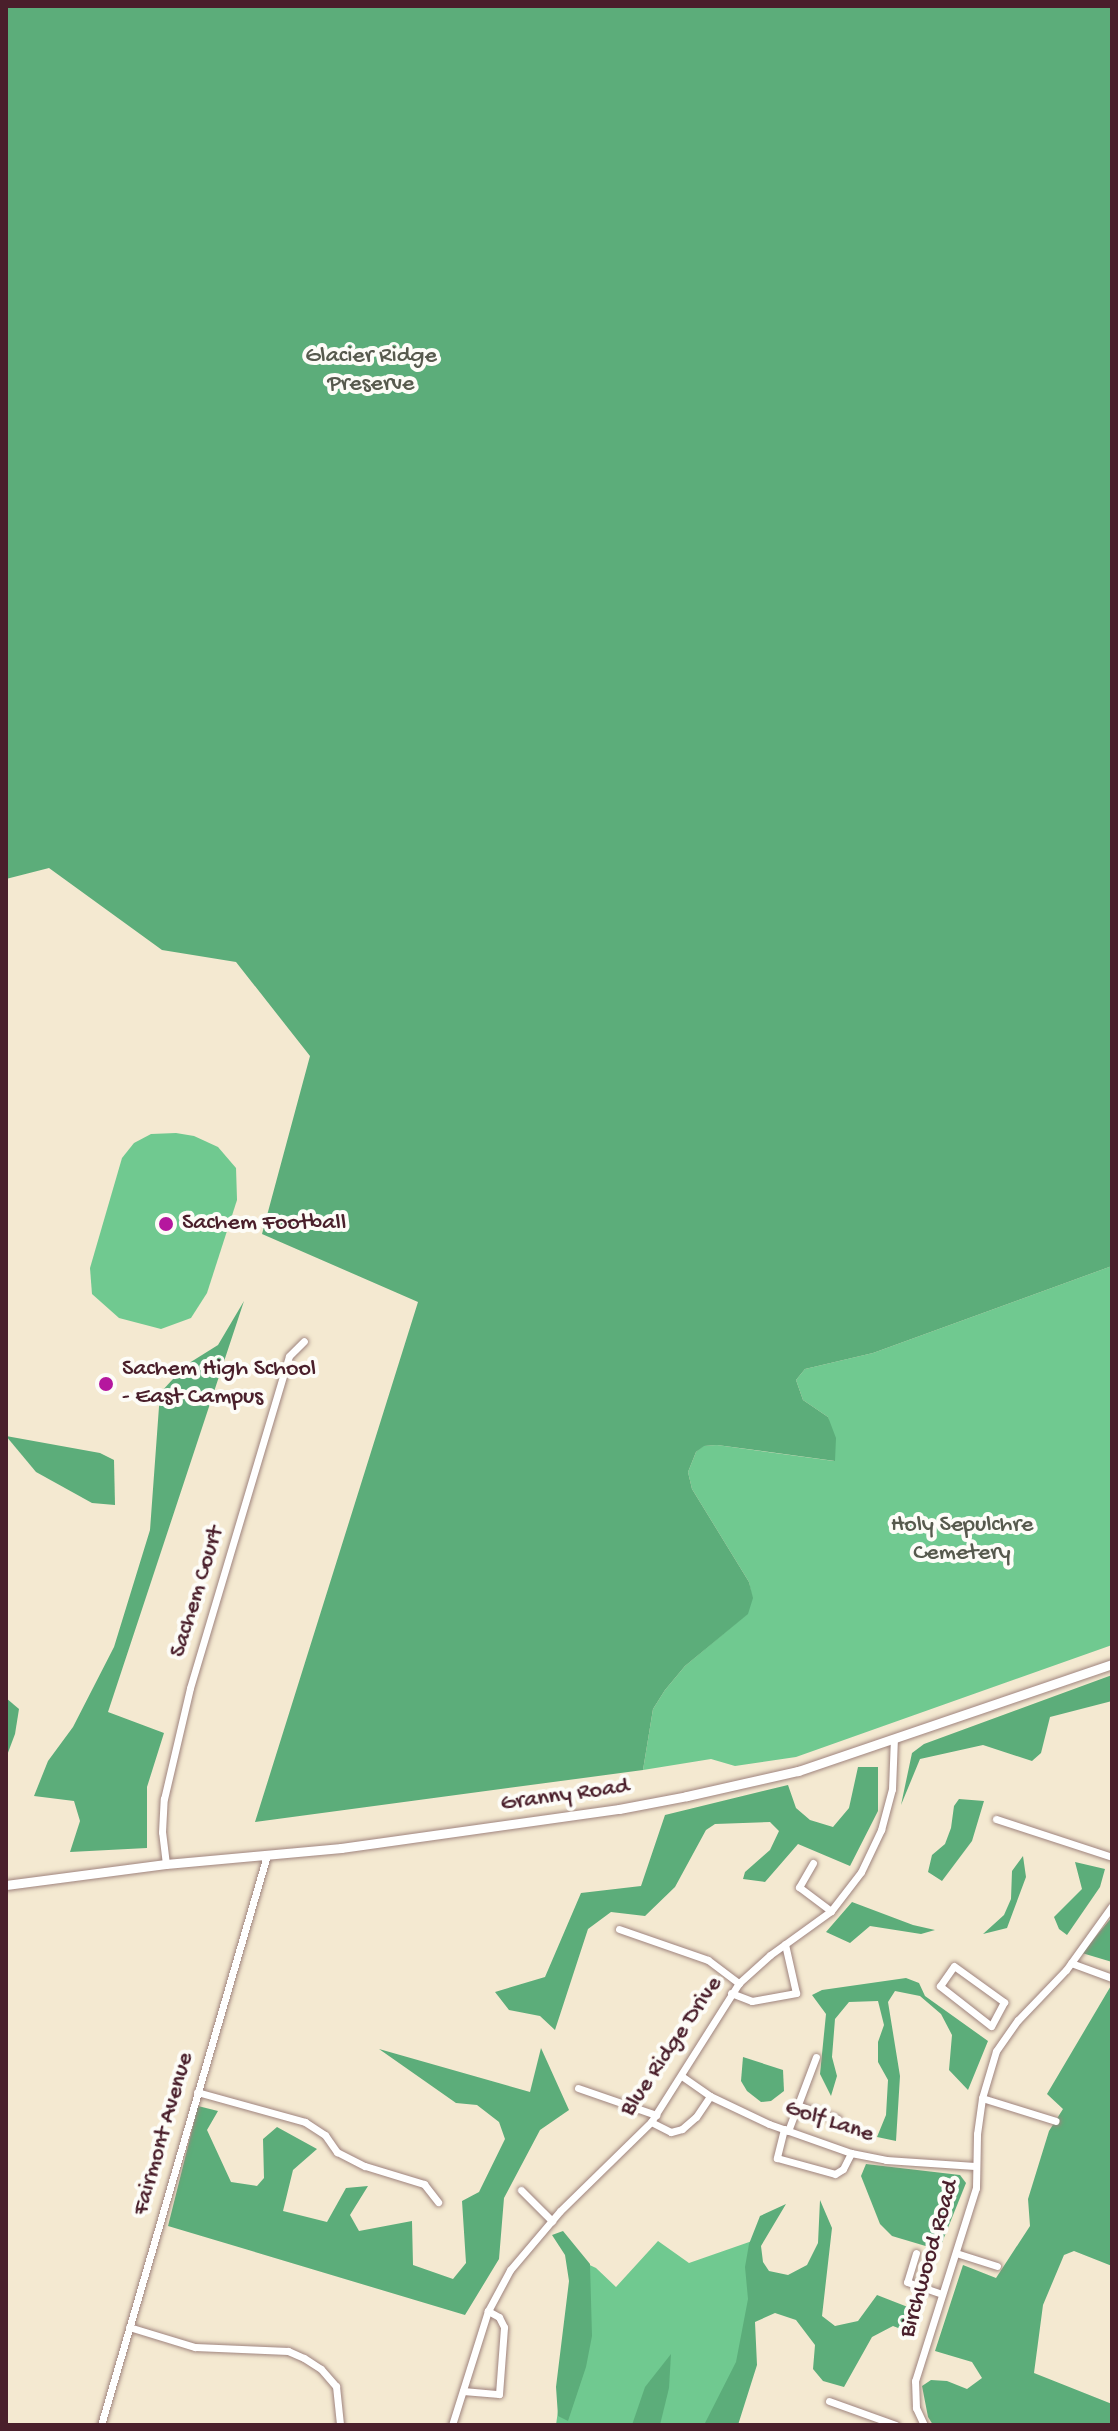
<!DOCTYPE html>
<html>
<head>
<meta charset="utf-8">
<style>
	body { margin:0 }
	#map { position:relative; width:1118px; height:2431px; overflow:hidden; background:#f4e9d1; font-family:"Gochi Hand",sans-serif }
	div>[style] { position:absolute }
	.green>* { inset:0; background:#70c990 }
	.forest>* { inset:0; background:#5cad7a }
	.roads { filter:drop-shadow(0 0 2px #9f847e) drop-shadow(0 0 2px #9f847e) }
	.minor>* { height:7px; margin:-3.5px; padding:0 3.5px; transform-origin:3.5px; border-radius:3.5px; background:#fff }
	.tertiary>* { height:9px; margin:-4.5px; padding:0 4.5px; transform-origin:4.5px; border-radius:4.5px; background:#fff }
	.dots>* { width:22px; height:22px; translate:-50% -50%; box-sizing:border-box; border:4px solid #fdfcf7; border-radius:50% }
	span { translate:-50% -50%; white-space:nowrap; text-align:center; line-height:1.15; -webkit-text-stroke:8px #fdfcf7; paint-order:stroke }
	.park-label { font-size:24px; color:#575a4e }
	.poi-label { font-size:24px; color:#4a1f2b }
	.left { translate:0 -50%; text-align:left }
	.street-label { font-size:24px; color:#4a1f2b }
	.frame { position:absolute; inset:0; border:8px solid #4a1f2b; pointer-events:none }
</style>
</head>
<body>
<div id="map">
	<div class="green">
		<div style="clip-path:polygon(176px 1133px,194px 1136px,218px 1147px,236px 1168px,237px 1200px,207px 1293px,191px 1318px,161px 1329px,119px 1318px,92px 1294px,90px 1268px,122px 1158px,134px 1143px,151px 1134px)"></div>
		<div style="clip-path:polygon(1112px 1266px,1112px 1645px,796px 1757px,735px 1766px,711px 1759px,643px 1770px,653px 1709px,665px 1690px,685px 1666px,747px 1614px,752px 1598px,749px 1582px,692px 1489px,688px 1472px,696px 1452px,703px 1446px,717px 1445px,834px 1461px,828px 1417px,803px 1400px,796px 1380px,805px 1369px,873px 1353px)"></div>
		<div style="clip-path:polygon(755px 2240px,745px 2370px,716px 2425px,556px 2425px,579px 2260px,596px 2268px,616px 2287px,658px 2241px,689px 2263px)"></div>
	</div>
	<div class="forest">
		<div style="clip-path:polygon(6px 6px,1112px 6px,1112px 1266px,873px 1353px,805px 1369px,796px 1380px,803px 1400px,828px 1417px,836px 1438px,835px 1461px,717px 1445px,704px 1446px,696px 1452px,688px 1472px,692px 1489px,749px 1582px,753px 1598px,748px 1614px,685px 1666px,665px 1690px,653px 1709px,643px 1770px,255px 1822px,418px 1302px,262px 1234px,310px 1056px,236px 962px,162px 950px,49px 868px,6px 879px)"></div>
		<div style="clip-path:polygon(244px 1301px,108px 1712px,164px 1733px,147px 1787px,147px 1848px,70px 1852px,80px 1821px,74px 1801px,34px 1796px,48px 1761px,73px 1727px,114px 1647px,150px 1530px,160px 1393px,186px 1365px,218px 1345px)"></div>
		<div style="clip-path:polygon(6px 1436px,100px 1453px,114px 1460px,115px 1505px,92px 1503px,36px 1472px)"></div>
		<div style="clip-path:polygon(1112px 1675px,1112px 1701px,1050px 1717px,1041px 1753px,1032px 1761px,983px 1745px,920px 1759px,901px 1805px,912px 1753px,924px 1744px)"></div>
		<div style="clip-path:polygon(6px 1698px,19px 1709px,15px 1734px,6px 1758px)"></div>
		<div style="clip-path:polygon(858px 1767px,878px 1767px,878px 1811px,850px 1866px,798px 1844px,765px 1882px,743px 1879px,745px 1872px,770px 1850px,779px 1831px,770px 1822px,715px 1824px,706px 1830px,675px 1887px,645px 1916px,611px 1912px,588px 1929px,555px 2030px,540px 2016px,509px 2010px,495px 1992px,545px 1977px,581px 1893px,641px 1886px,665px 1815px,788px 1785px,796px 1808px,810px 1820px,833px 1827px,849px 1808px)"></div>
		<div style="clip-path:polygon(959px 1799px,984px 1801px,972px 1841px,942px 1881px,928px 1872px,932px 1855px,945px 1844px,951px 1828px,954px 1806px)"></div>
		<div style="clip-path:polygon(1023px 1856px,1026px 1877px,1007px 1928px,983px 1934px,1004px 1915px,1011px 1899px,1012px 1871px)"></div>
		<div style="clip-path:polygon(1075px 1862px,1105px 1869px,1100px 1887px,1067px 1935px,1059px 1929px,1054px 1917px,1082px 1889px)"></div>
		<div style="clip-path:polygon(852px 1902px,913px 1925px,935px 1930px,921px 1934px,870px 1926px,850px 1943px,826px 1932px)"></div>
		<div style="clip-path:polygon(1112px 1917px,1112px 1962px,1082px 1953px)"></div>
		<div style="clip-path:polygon(906px 1978px,919px 1983px,925px 1996px,988px 2041px,968px 2090px,949px 2070px,952px 2035px,941px 2014px,920px 1996px,895px 1991px,888px 2002px,900px 2076px,896px 2141px,877px 2137px,886px 2115px,888px 2080px,878px 2062px,878px 2042px,884px 2025px,878px 2001px,849px 2002px,835px 2019px,832px 2057px,837px 2076px,831px 2096px,820px 2074px,826px 2014px,812px 1995px,822px 1990px)"></div>
		<div style="clip-path:polygon(1112px 1984px,1112px 2266px,1074px 2251px,1064px 2255px,1043px 2305px,1034px 2373px,1112px 2404px,1112px 2425px,933px 2425px,928px 2417px,922px 2386px,931px 2380px,947px 2381px,967px 2389px,982px 2378px,972px 2362px,935px 2351px,963px 2265px,996px 2278px,1030px 2226px,1028px 2199px,1049px 2131px,1063px 2109px,1047px 2094px)"></div>
		<div style="clip-path:polygon(541px 2048px,569px 2110px,540px 2130px,504px 2198px,499px 2259px,465px 2315px,168px 2226px,198px 2106px,218px 2111px,207px 2130px,231px 2182px,257px 2186px,264px 2178px,263px 2139px,277px 2127px,317px 2149px,293px 2170px,283px 2211px,327px 2222px,346px 2188px,368px 2186px,350px 2215px,359px 2231px,412px 2221px,413px 2265px,453px 2279px,466px 2263px,462px 2201px,479px 2192px,505px 2139px,499px 2122px,477px 2105px,456px 2103px,379px 2049px,530px 2092px)"></div>
		<div style="clip-path:polygon(743px 2057px,783px 2070px,784px 2091px,771px 2101px,761px 2102px,747px 2091px,741px 2081px)"></div>
		<div style="clip-path:polygon(866px 2164px,960px 2175px,966px 2183px,939px 2250px,892px 2236px,880px 2224px,861px 2176px)"></div>
		<div style="clip-path:polygon(820px 2200px,832px 2228px,822px 2316px,835px 2326px,858px 2321px,877px 2295px,918px 2311px,911px 2333px,893px 2326px,872px 2337px,844px 2387px,823px 2381px,813px 2369px,815px 2345px,796px 2320px,775px 2313px,755px 2322px,757px 2365px,738px 2425px,704px 2425px,736px 2362px,748px 2299px,745px 2267px,749px 2244px,760px 2216px,786px 2204px,761px 2246px,763px 2262px,769px 2271px,788px 2275px,807px 2265px,818px 2243px)"></div>
		<div style="clip-path:polygon(563px 2231px,590px 2264px,592px 2336px,586px 2367px,568px 2421px,558px 2416px,556px 2387px,569px 2281px,565px 2255px,552px 2235px)"></div>
		<div style="clip-path:polygon(671px 2354px,669px 2388px,660px 2425px,632px 2425px,645px 2387px)"></div>
	</div>
	<div class="roads">
		<div class="minor">
			<div style="left:996px;top:1819px;width:122px;rotate:18.1deg"></div>
			<div style="left:813px;top:1863px;width:28px;rotate:120deg"></div>
			<div style="left:799px;top:1887px;width:40px;rotate:37deg"></div>
			<div style="left:166px;top:1864px;width:32px;rotate:-97deg"></div>
			<div style="left:162px;top:1832px;width:33px;rotate:-87deg"></div>
			<div style="left:164px;top:1799px;width:114px;rotate:-76.8deg"></div>
			<div style="left:190px;top:1688px;width:346px;rotate:-73.4deg"></div>
			<div style="left:289px;top:1356px;width:21px;rotate:-45deg"></div>
			<div style="left:619px;top:1929px;width:94px;rotate:19.2deg"></div>
			<div style="left:708px;top:1960px;width:39px;rotate:37deg"></div>
			<div style="left:1071px;top:1963px;width:44px;rotate:20.1deg"></div>
			<div style="left:954px;top:1966px;width:62px;rotate:35.8deg"></div>
			<div style="left:1004px;top:2002px;width:27px;rotate:118deg"></div>
			<div style="left:991px;top:2026px;width:65px;rotate:-141.9deg"></div>
			<div style="left:940px;top:1986px;width:24px;rotate:-55deg"></div>
			<div style="left:731px;top:1993px;width:22px;rotate:21deg"></div>
			<div style="left:752px;top:2001px;width:45px;rotate:-10.3deg"></div>
			<div style="left:796px;top:1993px;width:50px;rotate:-102.7deg"></div>
			<div style="left:683px;top:2077px;width:33px;rotate:35deg"></div>
			<div style="left:710px;top:2096px;width:65px;rotate:25.4deg"></div>
			<div style="left:769px;top:2124px;width:87px;rotate:19.5deg"></div>
			<div style="left:851px;top:2153px;width:36px;rotate:11deg"></div>
			<div style="left:886px;top:2160px;width:89px;rotate:3.9deg"></div>
			<div style="left:578px;top:2088px;width:83px;rotate:19.1deg"></div>
			<div style="left:197px;top:2092px;width:112px;rotate:15.5deg"></div>
			<div style="left:305px;top:2122px;width:24px;rotate:33deg"></div>
			<div style="left:325px;top:2135px;width:21px;rotate:55deg"></div>
			<div style="left:337px;top:2152px;width:31px;rotate:27deg"></div>
			<div style="left:365px;top:2166px;width:62px;rotate:17deg"></div>
			<div style="left:424px;top:2184px;width:23px;rotate:52deg"></div>
			<div style="left:982px;top:2098px;width:77px;rotate:17.3deg"></div>
			<div style="left:797px;top:2105px;width:43px;rotate:18.9deg"></div>
			<div style="left:651px;top:2122px;width:22px;rotate:27deg"></div>
			<div style="left:671px;top:2132px;width:11px;rotate:-15deg"></div>
			<div style="left:682px;top:2129px;width:18px;rotate:-41deg"></div>
			<div style="left:696px;top:2117px;width:25px;rotate:-56deg"></div>
			<div style="left:784px;top:2129px;width:30px;rotate:104deg"></div>
			<div style="left:777px;top:2158px;width:60px;rotate:15.4deg"></div>
			<div style="left:835px;top:2174px;width:9px;rotate:-32deg"></div>
			<div style="left:843px;top:2169px;width:18px;rotate:-63deg"></div>
			<div style="left:788px;top:2131px;width:79px;rotate:-69.3deg"></div>
			<div style="left:521px;top:2190px;width:44px;rotate:45deg"></div>
			<div style="left:916px;top:2253px;width:30px;rotate:107deg"></div>
			<div style="left:907px;top:2282px;width:37px;rotate:19deg"></div>
			<div style="left:956px;top:2253px;width:43px;rotate:17.6deg"></div>
			<div style="left:129px;top:2327px;width:69px;rotate:16.9deg"></div>
			<div style="left:195px;top:2347px;width:93px;rotate:2.5deg"></div>
			<div style="left:288px;top:2351px;width:17px;rotate:24deg"></div>
			<div style="left:304px;top:2358px;width:20px;rotate:33deg"></div>
			<div style="left:321px;top:2369px;width:23px;rotate:49deg"></div>
			<div style="left:336px;top:2386px;width:39px;rotate:84deg"></div>
			<div style="left:463px;top:2391px;width:36px;rotate:5deg"></div>
			<div style="left:499px;top:2394px;width:67px;rotate:-85.7deg"></div>
			<div style="left:504px;top:2327px;width:11px;rotate:-117deg"></div>
			<div style="left:499px;top:2317px;width:13px;rotate:-151deg"></div>
			<div style="left:829px;top:2401px;width:71px;rotate:19.7deg"></div>
			<div style="left:101px;top:2425px;width:594px;rotate:-73.76deg"></div>
			<div style="left:452px;top:2425px;width:120px;rotate:-72.5deg"></div>
			<div style="left:488px;top:2311px;width:47px;rotate:-61.8deg"></div>
			<div style="left:510px;top:2270px;width:77px;rotate:-49.7deg"></div>
			<div style="left:560px;top:2211px;width:127px;rotate:-44.4deg"></div>
			<div style="left:651px;top:2122px;width:165px;rotate:-57.7deg"></div>
			<div style="left:739px;top:1983px;width:42px;rotate:-42.1deg"></div>
			<div style="left:770px;top:1955px;width:75px;rotate:-35.8deg"></div>
			<div style="left:831px;top:1911px;width:49px;rotate:-52.4deg"></div>
			<div style="left:861px;top:1872px;width:47px;rotate:-64.5deg"></div>
			<div style="left:881px;top:1830px;width:42px;rotate:-75deg"></div>
			<div style="left:892px;top:1789px;width:51px;rotate:-87.8deg"></div>
			<div style="left:924px;top:2425px;width:19px;rotate:-115deg"></div>
			<div style="left:916px;top:2408px;width:27px;rotate:-92deg"></div>
			<div style="left:915px;top:2381px;width:202px;rotate:-72.5deg"></div>
			<div style="left:976px;top:2188px;width:54px;rotate:-88.9deg"></div>
			<div style="left:977px;top:2134px;width:36px;rotate:-82deg"></div>
			<div style="left:982px;top:2098px;width:49px;rotate:-73.4deg"></div>
			<div style="left:996px;top:2051px;width:38px;rotate:-55deg"></div>
			<div style="left:1018px;top:2020px;width:69px;rotate:-46.2deg"></div>
			<div style="left:1066px;top:1970px;width:79px;rotate:-54.3deg"></div>
		</div>
		<div class="tertiary">
			<div style="left:6px;top:1885px;width:161px;rotate:-7.5deg"></div>
			<div style="left:166px;top:1864px;width:176px;rotate:-5.2deg"></div>
			<div style="left:341px;top:1848px;width:281px;rotate:-8deg"></div>
			<div style="left:619px;top:1809px;width:69px;rotate:-10.8deg"></div>
			<div style="left:687px;top:1796px;width:114px;rotate:-12.7deg"></div>
			<div style="left:798px;top:1771px;width:332px;rotate:-18.8deg"></div>
		</div>
	</div>
	<div class="dots">
		<div style="left:166px;top:1224px;background:#b5179e"></div>
		<div style="left:106px;top:1384px;background:#b5179e"></div>
	</div>
	<div class="park-label">
		<span style="left:371px;top:371px">Glacier Ridge<br>Preserve</span>
		<span style="left:962px;top:1540px">Holy Sepulchre<br>Cemetery</span>
	</div>
	<div class="poi-label">
		<span class="left" style="left:182px;top:1224px">Sachem Football</span>
		<span class="left" style="left:122px;top:1384px">Sachem High School<br>- East Campus</span>
	</div>
	<div class="street-label">
		<span style="left:198px;top:1592px;rotate:-73deg">Sachem Court</span>
		<span style="left:565px;top:1796px;rotate:-8deg">Granny Road</span>
		<span style="left:672px;top:2047px;rotate:-56deg">Blue Ridge Drive</span>
		<span style="left:829px;top:2122px;rotate:18deg">Golf Lane</span>
		<span style="left:164px;top:2134px;rotate:-74deg">Fairmont Avenue</span>
		<span style="left:930px;top:2259px;rotate:-74deg">Birchwood Road</span>
	</div>
	<div class="frame"></div>
</div>
</body>
</html>
